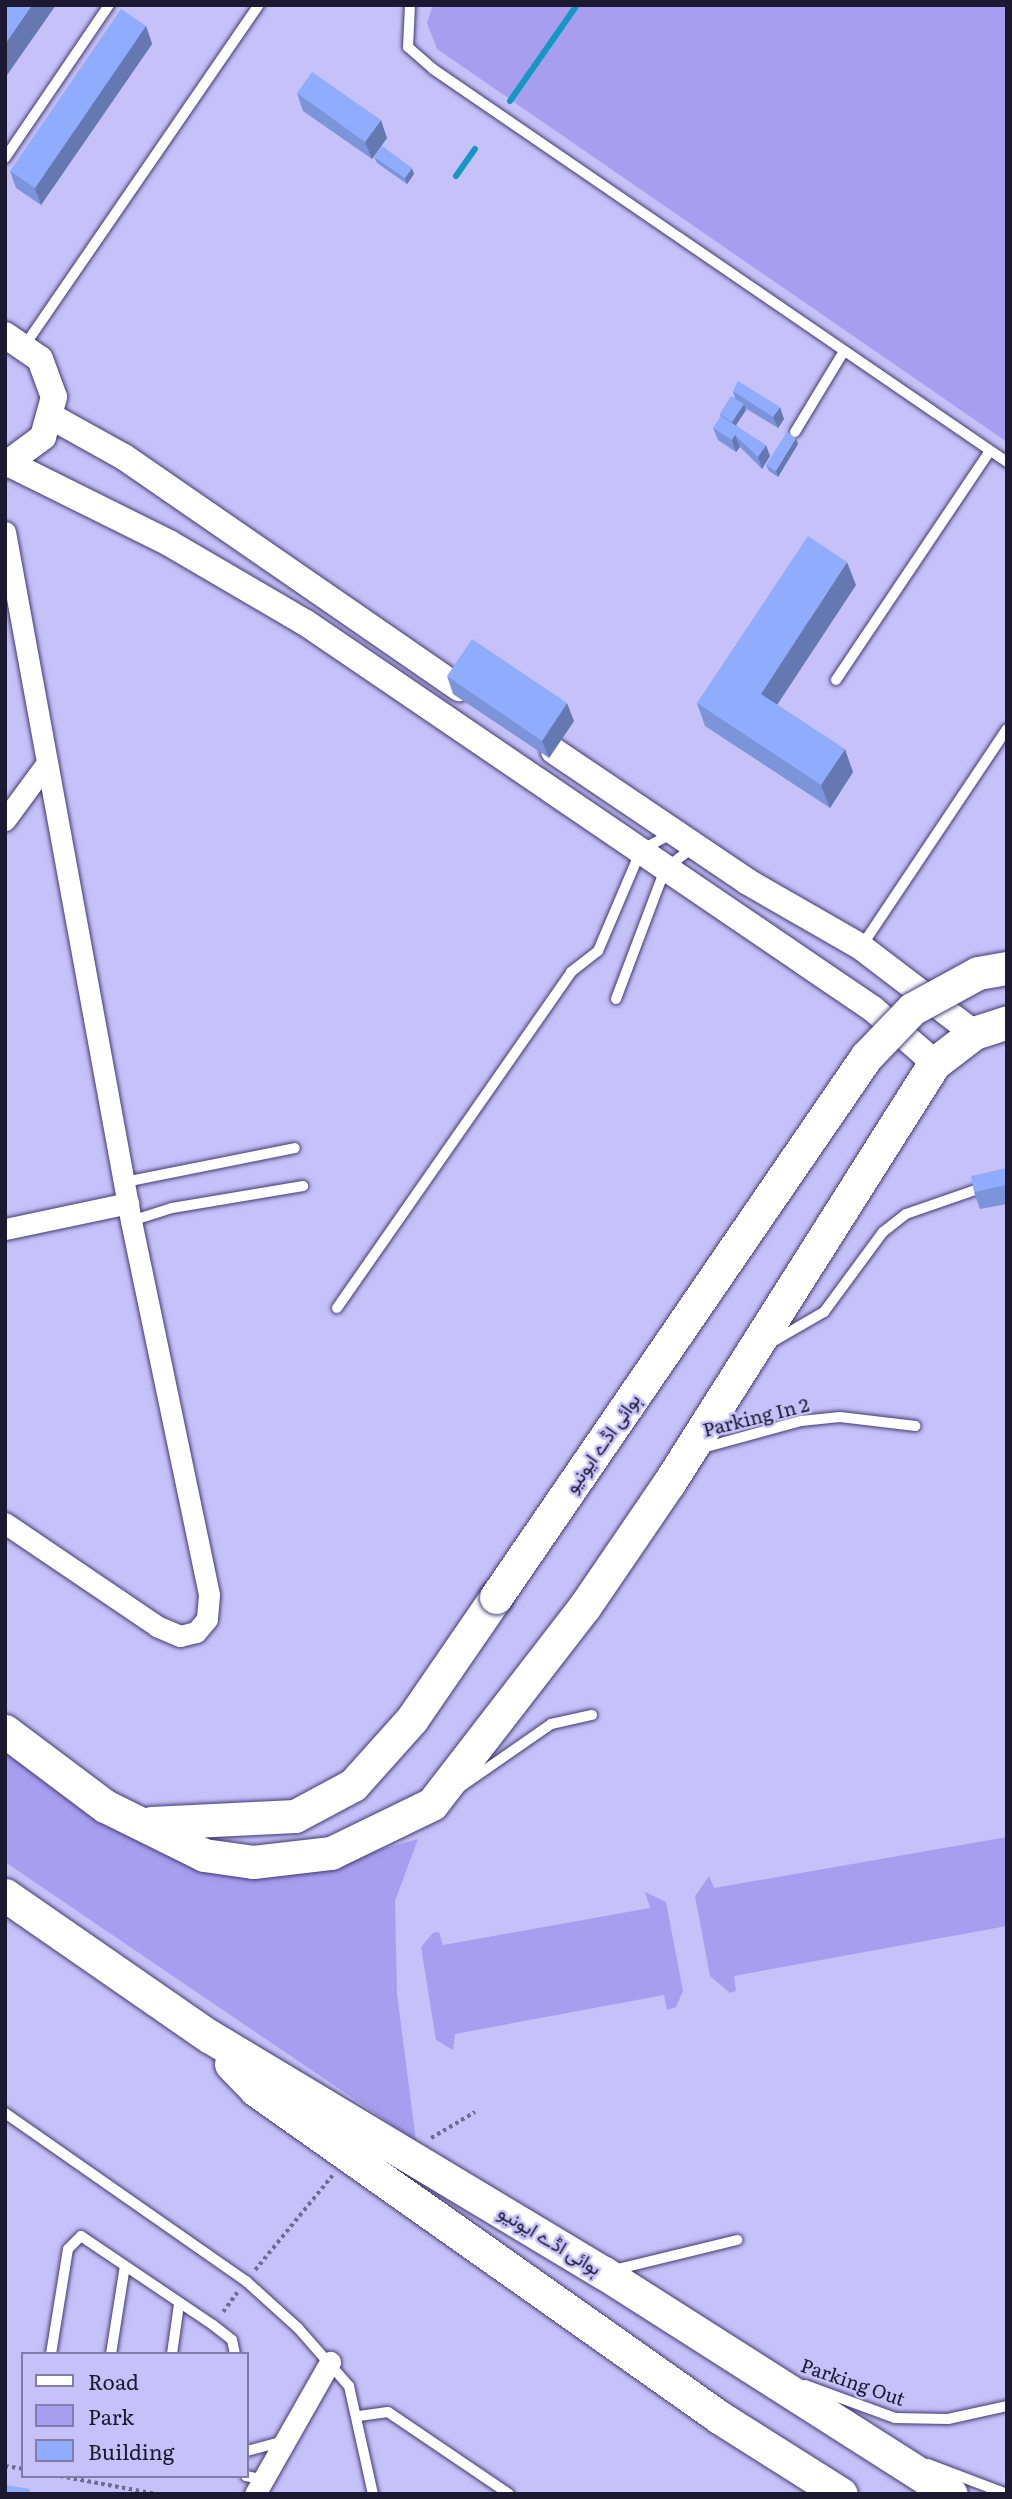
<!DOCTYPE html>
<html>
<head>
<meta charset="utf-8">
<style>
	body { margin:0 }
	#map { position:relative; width:1012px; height:2499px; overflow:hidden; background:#c6c1f8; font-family:Literata,Vazirmatn,serif }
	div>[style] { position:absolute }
	.green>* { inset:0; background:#a89ef0 }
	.stream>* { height:6px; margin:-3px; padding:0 3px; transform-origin:3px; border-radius:3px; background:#1397c3 }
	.path>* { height:3.5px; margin-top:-1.75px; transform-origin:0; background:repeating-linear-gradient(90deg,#6f6a92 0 3.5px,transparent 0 7px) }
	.roads { filter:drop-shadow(0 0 2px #433a74) drop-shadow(0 0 2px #433a74) }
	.service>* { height:10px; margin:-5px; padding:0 5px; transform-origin:5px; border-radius:5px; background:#fff }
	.minor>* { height:21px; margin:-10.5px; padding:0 10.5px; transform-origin:10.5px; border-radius:10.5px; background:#fff }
	.tertiary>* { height:26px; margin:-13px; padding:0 13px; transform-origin:13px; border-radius:13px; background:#fff }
	.primary>* { height:33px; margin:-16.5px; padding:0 16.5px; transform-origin:16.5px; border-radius:16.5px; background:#fff }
	.bridges { filter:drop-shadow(0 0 2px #433a74) drop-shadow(0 0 2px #433a74) }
	.primary-bridge>* { height:33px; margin:-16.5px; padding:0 16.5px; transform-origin:16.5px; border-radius:16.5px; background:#fff }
	.wall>* { inset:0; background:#7c94da }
	.shaded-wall>* { inset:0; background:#6578b1 }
	.building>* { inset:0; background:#90acfd }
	span { translate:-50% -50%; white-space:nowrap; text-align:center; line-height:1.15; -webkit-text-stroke:5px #c6c1f8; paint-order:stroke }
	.street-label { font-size:19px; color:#1c1831 }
	.frame { position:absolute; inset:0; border:7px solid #1c1831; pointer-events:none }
	.legend { position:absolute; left:21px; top:2352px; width:228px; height:126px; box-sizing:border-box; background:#c6c1f8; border:2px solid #827da8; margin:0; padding:9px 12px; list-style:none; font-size:21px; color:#1c1831 }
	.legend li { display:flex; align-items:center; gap:14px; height:35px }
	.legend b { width:35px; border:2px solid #827da8 }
</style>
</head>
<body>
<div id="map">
	<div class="green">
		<div style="clip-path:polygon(433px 5px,1007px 5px,1007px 442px,437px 49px,427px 23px)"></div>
		<div style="clip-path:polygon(5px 1746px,130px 1837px,368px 1853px,418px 1839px,395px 1901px,397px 1994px,416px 2141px,5px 1862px)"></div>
		<div style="clip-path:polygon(1007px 1837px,1007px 1926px,734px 1976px,736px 1991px,730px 1993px,710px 1976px,695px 1896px,709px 1876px,714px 1888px)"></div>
		<div style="clip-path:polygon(645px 1892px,666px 1902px,683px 1991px,676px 2007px,667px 2010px,664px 1995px,455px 2034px,453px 2050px,436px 2040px,421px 1947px,433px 1933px,439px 1932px,443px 1945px,650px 1908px)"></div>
	</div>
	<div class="stream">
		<div style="left:510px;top:101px;width:117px;rotate:-55.1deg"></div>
		<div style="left:456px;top:176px;width:33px;rotate:-55deg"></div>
	</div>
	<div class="path">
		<div style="left:431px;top:2138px;width:51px;rotate:-30.6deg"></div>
		<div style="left:255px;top:2270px;width:122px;rotate:-50.7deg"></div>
		<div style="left:223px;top:2312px;width:24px;rotate:-54deg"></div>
		<div style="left:5px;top:2466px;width:18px;rotate:9deg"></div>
		<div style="left:60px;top:2476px;width:98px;rotate:10.6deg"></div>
	</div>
	<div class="roads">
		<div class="service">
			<div style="left:410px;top:5px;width:42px;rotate:92.7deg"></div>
			<div style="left:408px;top:47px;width:33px;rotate:41deg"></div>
			<div style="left:433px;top:69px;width:696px;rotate:34.4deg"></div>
			<div style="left:5px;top:158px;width:185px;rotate:-55.8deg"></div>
			<div style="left:25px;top:345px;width:413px;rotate:-55.5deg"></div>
			<div style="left:795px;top:432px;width:95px;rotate:-58.8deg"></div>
			<div style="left:836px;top:680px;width:276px;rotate:-56.1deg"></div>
			<div style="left:861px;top:947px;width:262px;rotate:-56.2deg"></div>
			<div style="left:616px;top:999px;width:139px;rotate:-69.3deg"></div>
			<div style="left:665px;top:869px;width:37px;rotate:-38deg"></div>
			<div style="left:125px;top:1182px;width:173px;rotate:-11.3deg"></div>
			<div style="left:131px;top:1221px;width:43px;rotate:-17.6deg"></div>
			<div style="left:172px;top:1208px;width:133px;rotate:-9.5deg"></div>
			<div style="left:337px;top:1308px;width:409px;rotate:-55.1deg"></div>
			<div style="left:571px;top:972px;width:34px;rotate:-38deg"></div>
			<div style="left:598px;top:951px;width:110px;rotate:-66.9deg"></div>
			<div style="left:641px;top:850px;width:36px;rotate:-28deg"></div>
			<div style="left:767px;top:1345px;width:66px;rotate:-30.1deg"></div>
			<div style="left:824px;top:1312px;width:99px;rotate:-53.6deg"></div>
			<div style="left:883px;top:1232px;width:29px;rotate:-38deg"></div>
			<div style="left:906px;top:1214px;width:107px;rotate:-19.1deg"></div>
			<div style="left:699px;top:1449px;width:106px;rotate:-15.4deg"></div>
			<div style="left:801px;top:1421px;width:39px;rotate:-6deg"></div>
			<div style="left:840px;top:1417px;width:76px;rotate:6.8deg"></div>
			<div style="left:459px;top:1788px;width:112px;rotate:-34.8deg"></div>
			<div style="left:551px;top:1724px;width:42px;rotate:-12.4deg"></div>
			<div style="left:5px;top:2113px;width:294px;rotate:34.9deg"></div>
			<div style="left:246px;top:2281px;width:70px;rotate:42.1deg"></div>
			<div style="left:298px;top:2328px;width:77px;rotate:48.7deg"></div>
			<div style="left:349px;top:2386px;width:111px;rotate:77.5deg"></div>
			<div style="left:614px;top:2270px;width:127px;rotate:-13.7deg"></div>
			<div style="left:51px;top:2354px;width:106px;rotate:-80.8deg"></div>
			<div style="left:68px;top:2249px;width:18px;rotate:-45deg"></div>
			<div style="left:81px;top:2236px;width:159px;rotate:34deg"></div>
			<div style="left:213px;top:2325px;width:24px;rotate:38deg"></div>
			<div style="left:232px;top:2340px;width:14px;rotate:78deg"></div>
			<div style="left:111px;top:2354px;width:89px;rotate:-81deg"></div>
			<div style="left:172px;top:2354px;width:50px;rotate:-82deg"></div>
			<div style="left:805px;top:2385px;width:96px;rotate:20.1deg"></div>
			<div style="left:895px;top:2418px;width:53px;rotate:1.1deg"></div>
			<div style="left:948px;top:2419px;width:60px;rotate:-12.4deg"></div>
			<div style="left:359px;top:2416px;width:29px;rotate:-8deg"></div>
			<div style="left:388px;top:2412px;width:146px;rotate:34.1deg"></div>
			<div style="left:247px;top:2451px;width:39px;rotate:-15deg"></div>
			<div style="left:928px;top:2464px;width:85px;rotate:20.8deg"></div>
			<div style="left:246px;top:2476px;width:19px;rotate:12deg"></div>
		</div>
		<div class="minor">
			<div style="left:5px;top:532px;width:700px;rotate:79.64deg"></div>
			<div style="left:131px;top:1221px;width:382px;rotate:78.2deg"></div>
			<div style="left:209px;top:1595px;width:24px;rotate:95deg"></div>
			<div style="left:207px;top:1619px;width:17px;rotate:130deg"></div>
			<div style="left:196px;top:1632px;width:16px;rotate:166deg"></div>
			<div style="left:180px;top:1636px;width:25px;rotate:-157deg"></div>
			<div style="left:157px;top:1626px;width:184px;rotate:-145.9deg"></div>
			<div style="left:5px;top:820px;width:71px;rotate:-53.6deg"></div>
			<div style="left:5px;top:1229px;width:126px;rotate:-11.9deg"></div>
			<div style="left:255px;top:2494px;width:152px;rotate:-60.4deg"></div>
		</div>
		<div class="tertiary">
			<div style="left:5px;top:335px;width:42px;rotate:34.4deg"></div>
			<div style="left:40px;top:359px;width:40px;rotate:69.8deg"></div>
			<div style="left:54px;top:397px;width:41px;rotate:105.4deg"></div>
			<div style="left:43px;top:437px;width:47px;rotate:143.6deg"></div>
			<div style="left:52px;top:417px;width:82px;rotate:29.1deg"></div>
			<div style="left:124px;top:457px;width:407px;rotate:34.6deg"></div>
			<div style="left:10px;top:464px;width:178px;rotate:26.4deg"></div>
			<div style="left:169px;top:543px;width:159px;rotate:30.3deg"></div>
			<div style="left:306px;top:623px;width:686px;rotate:34.25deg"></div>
			<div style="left:873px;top:1009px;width:82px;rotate:41.1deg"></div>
			<div style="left:554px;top:751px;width:234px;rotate:34deg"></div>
			<div style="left:748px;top:882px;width:130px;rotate:29.9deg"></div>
			<div style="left:861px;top:947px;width:142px;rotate:37.3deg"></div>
		</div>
		<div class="primary">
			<div style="left:5px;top:1731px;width:125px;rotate:36.9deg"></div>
			<div style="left:105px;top:1806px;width:110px;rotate:26.3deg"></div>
			<div style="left:204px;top:1855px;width:49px;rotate:8.1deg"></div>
			<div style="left:253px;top:1862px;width:79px;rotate:-6.6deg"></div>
			<div style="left:331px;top:1853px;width:112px;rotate:-25.9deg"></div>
			<div style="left:432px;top:1804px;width:250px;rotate:-52.3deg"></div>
			<div style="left:585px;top:1606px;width:149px;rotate:-55.7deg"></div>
			<div style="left:669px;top:1483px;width:497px;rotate:-57.7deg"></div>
			<div style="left:935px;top:1063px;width:49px;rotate:-37.6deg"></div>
			<div style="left:974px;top:1033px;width:35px;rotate:-18deg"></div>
			<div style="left:151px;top:1823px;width:144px;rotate:-2.8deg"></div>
			<div style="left:295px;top:1816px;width:66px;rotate:-28.1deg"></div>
			<div style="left:353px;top:1785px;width:89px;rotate:-48.2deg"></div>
			<div style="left:412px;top:1719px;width:148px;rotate:-55.5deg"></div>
			<div style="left:5px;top:1895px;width:248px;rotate:34.7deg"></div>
			<div style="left:209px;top:2036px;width:461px;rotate:31deg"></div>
			<div style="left:604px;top:2273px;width:411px;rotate:32.5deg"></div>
			<div style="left:231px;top:2064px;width:36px;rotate:46deg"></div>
			<div style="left:256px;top:2090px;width:567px;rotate:35.23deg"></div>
			<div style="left:719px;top:2417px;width:144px;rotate:32.3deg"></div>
		</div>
	</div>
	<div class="bridges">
		<div class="primary-bridge">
			<div style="left:496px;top:1597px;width:655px;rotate:-55.58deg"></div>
			<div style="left:866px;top:1057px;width:66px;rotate:-46.2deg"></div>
			<div style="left:912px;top:1009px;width:75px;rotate:-28.6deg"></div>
			<div style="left:978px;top:973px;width:29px;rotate:-10deg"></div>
		</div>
	</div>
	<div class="wall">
		<div style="clip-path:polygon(146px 26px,152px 44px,41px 205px,16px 188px,10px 171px)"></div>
		<div style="clip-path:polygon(297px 93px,387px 138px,372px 159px,303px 111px)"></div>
		<div style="clip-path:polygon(374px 157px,414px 174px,407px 184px,377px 163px)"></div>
		<div style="clip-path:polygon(733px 391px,784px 419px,778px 428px,745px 408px,746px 410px,736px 425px,770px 456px,762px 469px,740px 447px,736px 452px,718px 440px,713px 428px,721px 417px,720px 414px,735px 398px)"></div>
		<div style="clip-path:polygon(798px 444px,778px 477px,769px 471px,766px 465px)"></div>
		<div style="clip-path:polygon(856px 585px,777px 705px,853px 772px,830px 808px,705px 726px,697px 703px)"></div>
		<div style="clip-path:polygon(447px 676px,574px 721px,549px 758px,453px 694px)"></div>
		<div style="clip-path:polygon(1007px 1168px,1007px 1204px,980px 1209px,974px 1192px)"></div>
	</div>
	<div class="shaded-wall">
		<div style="clip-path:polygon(32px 5px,56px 5px,5px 78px,5px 44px)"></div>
		<div style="clip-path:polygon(146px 26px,152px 44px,41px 205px,35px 188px)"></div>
		<div style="clip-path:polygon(381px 120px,387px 138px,372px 159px,365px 142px)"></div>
		<div style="clip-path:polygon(412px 168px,414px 174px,407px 184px,405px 178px)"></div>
		<div style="clip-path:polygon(744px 404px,746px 410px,734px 428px,732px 422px)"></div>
		<div style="clip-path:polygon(780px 407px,784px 419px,778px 428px,773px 417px)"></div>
		<div style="clip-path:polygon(735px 435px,740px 447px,736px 452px,732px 440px)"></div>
		<div style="clip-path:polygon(796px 438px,798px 444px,778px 477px,776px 471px)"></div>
		<div style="clip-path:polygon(766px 445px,770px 456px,762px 469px,758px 457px)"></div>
		<div style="clip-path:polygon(847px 562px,856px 585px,769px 717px,761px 694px)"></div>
		<div style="clip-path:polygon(567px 703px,574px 721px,549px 758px,542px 741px)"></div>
		<div style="clip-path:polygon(845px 749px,853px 772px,830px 808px,821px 785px)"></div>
	</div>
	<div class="building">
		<div style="clip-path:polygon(5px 5px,32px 5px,5px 44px)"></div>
		<div style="clip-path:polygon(121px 9px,146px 26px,35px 188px,10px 171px)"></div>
		<div style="clip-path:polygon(312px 72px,381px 120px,365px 142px,297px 93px)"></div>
		<div style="clip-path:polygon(382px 146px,412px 168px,405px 178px,374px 157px)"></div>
		<div style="clip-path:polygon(738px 381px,780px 407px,773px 417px,733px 391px)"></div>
		<div style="clip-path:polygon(731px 396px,744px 404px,732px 422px,720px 414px)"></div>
		<div style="clip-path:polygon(721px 416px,766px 445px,758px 457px,735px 435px,732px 440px,713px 428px)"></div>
		<div style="clip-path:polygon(787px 432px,796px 438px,776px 471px,766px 465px)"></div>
		<div style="clip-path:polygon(808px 536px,847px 562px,761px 694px,845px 749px,821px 785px,697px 703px)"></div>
		<div style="clip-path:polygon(472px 639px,567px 703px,542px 741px,447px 676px)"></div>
		<div style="clip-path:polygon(1007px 1168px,1007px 1185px,974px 1192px,971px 1176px)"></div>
		<div style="clip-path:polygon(5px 2485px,30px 2489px,29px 2494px,5px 2494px)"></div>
	</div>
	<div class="street-label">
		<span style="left:756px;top:1417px;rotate:-14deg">Parking In 2</span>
		<span style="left:602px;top:1443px;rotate:-55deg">ہوائی اڈے ایونیو</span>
		<span style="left:550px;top:2240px;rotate:31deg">ہوائی اڈے ایونیو</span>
		<span style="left:853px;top:2382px;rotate:19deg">Parking Out</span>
	</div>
	<div class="frame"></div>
	<ul class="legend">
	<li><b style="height:9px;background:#fff"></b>Road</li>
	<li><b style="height:19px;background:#a89ef0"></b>Park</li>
	<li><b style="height:19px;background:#90acfd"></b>Building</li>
	</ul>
</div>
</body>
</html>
